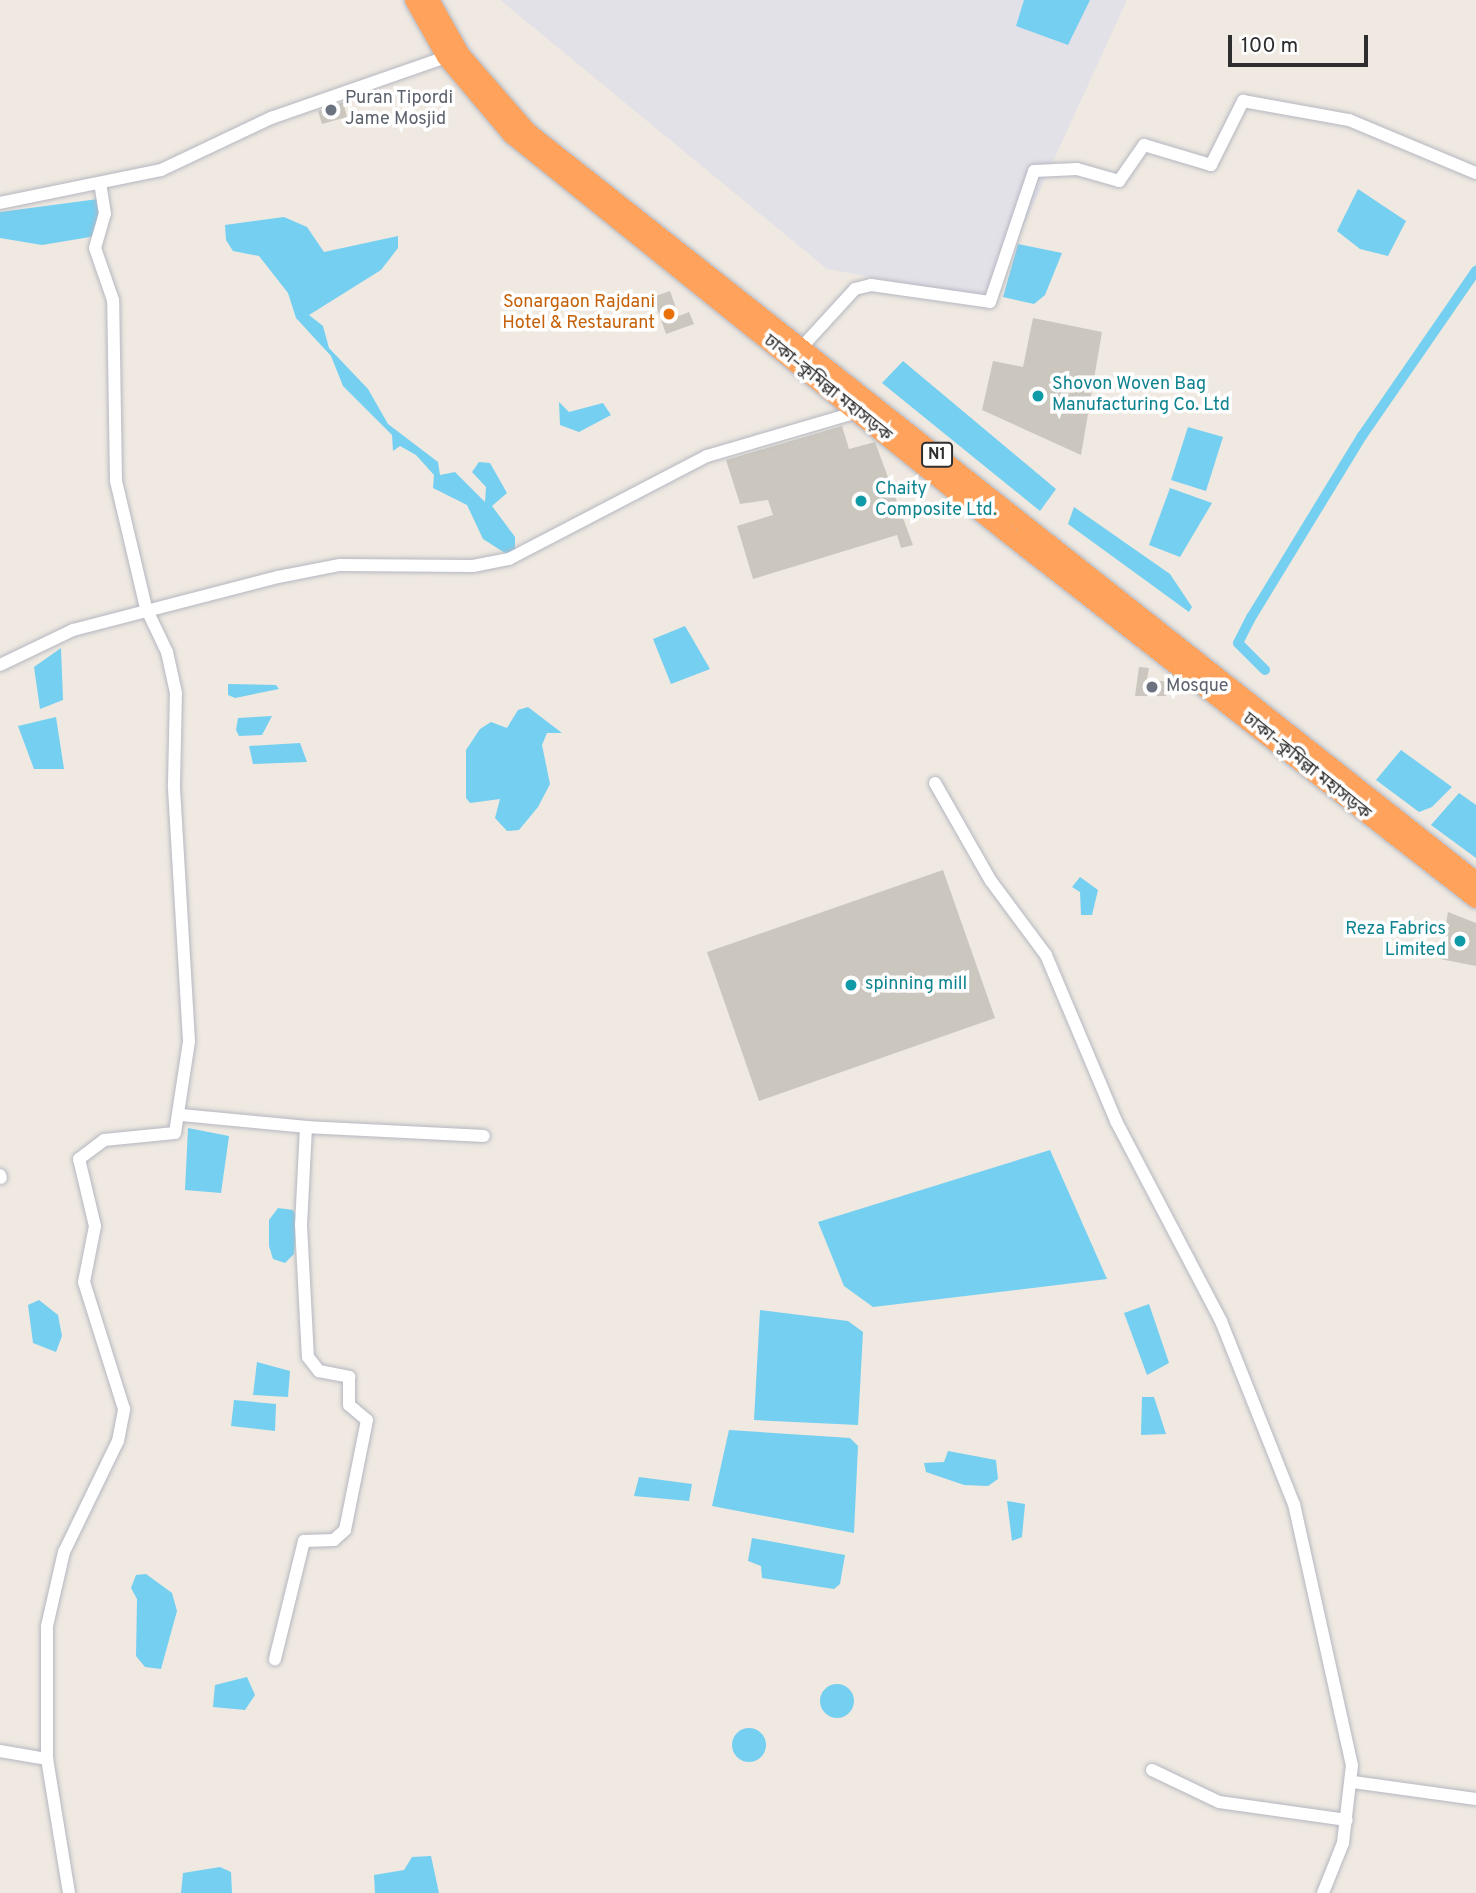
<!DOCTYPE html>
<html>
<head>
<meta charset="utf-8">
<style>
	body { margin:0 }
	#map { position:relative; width:1476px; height:1893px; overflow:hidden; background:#efe9e1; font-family:Overpass,"Noto Sans Bengali",sans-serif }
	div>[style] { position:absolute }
	.industrial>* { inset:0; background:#e3e1e8 }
	.water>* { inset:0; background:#75cff0 }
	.round { border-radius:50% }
	.canal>* { height:10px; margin:-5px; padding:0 5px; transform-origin:5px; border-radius:5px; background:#75cff0 }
	.building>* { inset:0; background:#cbc7bf }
	.roads { filter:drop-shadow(0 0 2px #b4b7c1) drop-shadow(0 0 2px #b4b7c1) }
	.minor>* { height:12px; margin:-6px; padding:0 6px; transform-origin:6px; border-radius:6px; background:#fff }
	.highway>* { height:18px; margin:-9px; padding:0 9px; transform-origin:9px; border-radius:9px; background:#ffa35c }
	.dots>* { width:19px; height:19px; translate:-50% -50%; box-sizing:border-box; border:4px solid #fff; border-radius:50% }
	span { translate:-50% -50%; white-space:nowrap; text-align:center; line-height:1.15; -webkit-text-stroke:7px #fff; paint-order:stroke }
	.shield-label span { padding:2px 5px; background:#fff; border:2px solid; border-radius:5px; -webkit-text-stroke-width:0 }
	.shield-label { font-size:16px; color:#2e2e2e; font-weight:700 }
	.worship-label { font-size:18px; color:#5b616d }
	.left { translate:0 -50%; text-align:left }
	.food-label { font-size:18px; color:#c56008 }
	.right { translate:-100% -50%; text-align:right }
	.culture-label { font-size:18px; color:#0d838f }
	.street-label { font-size:18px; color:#2e2e2e }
	.scale { position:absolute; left:1228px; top:35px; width:140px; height:32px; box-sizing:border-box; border:4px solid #2e2e2e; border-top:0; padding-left:9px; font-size:21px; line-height:24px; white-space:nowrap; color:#2e2e2e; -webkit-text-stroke:5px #fff; paint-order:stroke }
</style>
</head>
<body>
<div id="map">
	<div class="industrial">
		<div style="clip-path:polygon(500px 0,1127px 0,990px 299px,827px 269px)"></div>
	</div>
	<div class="water">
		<div style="clip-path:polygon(1024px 0,1090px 0,1068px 45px,1016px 26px)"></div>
		<div style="clip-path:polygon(1358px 189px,1406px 221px,1388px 256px,1360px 249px,1337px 231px)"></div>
		<div style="clip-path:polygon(98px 199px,100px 231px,90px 237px,42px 245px,0 238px,0 212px)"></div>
		<div style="clip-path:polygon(284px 217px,307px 227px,324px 252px,398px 236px,398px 248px,381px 270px,309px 315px,323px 326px,329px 348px,368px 389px,388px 424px,438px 462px,440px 475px,455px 472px,485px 502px,486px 487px,472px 472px,479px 462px,490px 463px,507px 493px,492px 506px,515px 537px,515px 551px,505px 553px,483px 539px,467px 505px,433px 488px,434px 475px,416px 455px,400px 446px,393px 451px,392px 435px,343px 386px,331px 356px,296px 318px,288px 293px,259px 256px,233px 251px,226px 240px,225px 225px)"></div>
		<div style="clip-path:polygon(1018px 244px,1062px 253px,1045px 295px,1034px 304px,1003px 297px)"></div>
		<div style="clip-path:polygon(903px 361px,1056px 489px,1040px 511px,882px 383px)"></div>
		<div style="clip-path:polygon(559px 402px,569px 412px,603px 403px,611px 415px,579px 432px,560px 425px)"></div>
		<div style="clip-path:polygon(1188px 427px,1223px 437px,1206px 491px,1171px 480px)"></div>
		<div style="clip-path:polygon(1170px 488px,1212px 503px,1180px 557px,1149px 545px)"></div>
		<div style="clip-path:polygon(1074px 507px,1170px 574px,1192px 607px,1189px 612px,1068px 524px)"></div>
		<div style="clip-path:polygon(685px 626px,710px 669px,671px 684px,653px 639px)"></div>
		<div style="clip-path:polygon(61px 648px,63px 700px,40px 709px,34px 667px)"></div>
		<div style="clip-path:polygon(228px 684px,276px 685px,279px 689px,235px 698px,228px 695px)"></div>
		<div style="clip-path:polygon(528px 707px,562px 733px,547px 733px,542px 745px,550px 784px,538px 807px,519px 830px,507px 831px,495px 818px,500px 799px,470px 803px,466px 798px,466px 750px,480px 729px,491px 722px,507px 728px,518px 710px)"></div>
		<div style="clip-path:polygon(272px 716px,262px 735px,239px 736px,236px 730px,238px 718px)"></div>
		<div style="clip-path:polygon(56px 717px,64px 769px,34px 769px,18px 726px)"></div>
		<div style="clip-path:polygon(300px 743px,307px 762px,253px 764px,249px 746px)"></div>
		<div style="clip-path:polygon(1401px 750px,1452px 787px,1432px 807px,1419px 812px,1376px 780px)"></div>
		<div style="clip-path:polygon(1459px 793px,1476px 805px,1476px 858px,1431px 825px)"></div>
		<div style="clip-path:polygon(1080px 877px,1098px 890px,1092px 915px,1081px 915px,1080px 892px,1072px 887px)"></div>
		<div style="clip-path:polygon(188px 1128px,229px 1136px,221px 1193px,185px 1190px)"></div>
		<div style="clip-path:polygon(1050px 1150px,1107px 1279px,873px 1307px,844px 1286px,818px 1222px)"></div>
		<div style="clip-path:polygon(278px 1208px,293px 1210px,297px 1218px,294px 1254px,285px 1263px,273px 1259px,269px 1246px,269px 1220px)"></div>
		<div style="clip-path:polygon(39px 1300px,58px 1315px,62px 1336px,56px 1352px,33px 1343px,28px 1305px)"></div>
		<div style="clip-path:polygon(1149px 1304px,1169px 1363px,1147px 1375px,1124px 1313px)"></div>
		<div style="clip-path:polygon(760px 1310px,848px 1321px,863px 1332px,858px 1425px,754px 1420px)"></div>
		<div style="clip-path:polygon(257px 1362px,290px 1371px,288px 1397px,253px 1395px)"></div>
		<div style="clip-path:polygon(1142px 1397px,1154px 1397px,1166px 1434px,1141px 1435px)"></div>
		<div style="clip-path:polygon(234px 1400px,276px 1404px,275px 1431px,231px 1426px)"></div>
		<div style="clip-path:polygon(729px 1430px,850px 1438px,858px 1446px,854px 1533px,712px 1506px)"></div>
		<div style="clip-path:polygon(948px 1451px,996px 1460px,998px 1479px,988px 1486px,964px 1485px,926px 1472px,924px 1463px,944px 1462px)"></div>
		<div style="clip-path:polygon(639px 1477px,692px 1484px,689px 1501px,634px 1496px)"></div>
		<div style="clip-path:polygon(1007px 1501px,1025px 1504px,1022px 1537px,1012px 1541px)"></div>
		<div style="clip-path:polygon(752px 1538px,845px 1555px,840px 1584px,834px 1589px,762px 1578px,761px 1566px,748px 1561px)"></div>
		<div style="clip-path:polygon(146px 1574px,172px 1593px,177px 1611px,161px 1669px,145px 1667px,136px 1656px,137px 1599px,131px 1588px,136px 1575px)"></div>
		<div style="clip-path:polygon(247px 1677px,255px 1695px,245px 1710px,213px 1707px,215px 1685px)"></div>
		<div class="round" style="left:820px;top:1684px;width:34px;height:34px"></div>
		<div class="round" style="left:732px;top:1728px;width:34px;height:34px"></div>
		<div style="clip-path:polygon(431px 1856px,439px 1893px,375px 1893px,374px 1875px,404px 1870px,412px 1857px)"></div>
		<div style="clip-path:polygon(220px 1867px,231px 1872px,232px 1893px,181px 1893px,183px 1873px)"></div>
	</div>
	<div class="canal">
		<div style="left:1265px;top:670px;width:38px;rotate:-135deg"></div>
		<div style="left:1238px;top:643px;width:30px;rotate:-63deg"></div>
		<div style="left:1252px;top:616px;width:211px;rotate:-58.6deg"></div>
		<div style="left:1362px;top:436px;width:201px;rotate:-55.4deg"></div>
	</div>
	<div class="building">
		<div style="clip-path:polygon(343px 102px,347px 117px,322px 124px,318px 111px)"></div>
		<div style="clip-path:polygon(670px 291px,679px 316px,689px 312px,694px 324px,666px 334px,653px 297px)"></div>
		<div style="clip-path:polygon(1033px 318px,1102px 332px,1081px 455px,982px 410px,993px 361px,1023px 367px)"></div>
		<div style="clip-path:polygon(842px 426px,849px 449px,875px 442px,913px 545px,901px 548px,897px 535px,753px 579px,737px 526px,773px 515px,768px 500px,740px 504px,726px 460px)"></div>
		<div style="clip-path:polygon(1139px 667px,1149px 668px,1147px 679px,1168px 682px,1166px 696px,1135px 696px)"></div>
		<div style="clip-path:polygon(943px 870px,995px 1018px,759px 1101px,707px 952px)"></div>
		<div style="clip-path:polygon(1448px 912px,1476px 923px,1476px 966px,1440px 959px)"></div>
	</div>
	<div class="roads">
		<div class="minor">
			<div style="left:0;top:203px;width:164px;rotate:-11.6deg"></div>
			<div style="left:161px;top:170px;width:122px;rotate:-25.3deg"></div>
			<div style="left:271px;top:118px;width:185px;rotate:-19.2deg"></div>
			<div style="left:801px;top:348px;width:80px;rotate:-47.5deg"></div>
			<div style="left:855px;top:289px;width:16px;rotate:-14deg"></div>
			<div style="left:871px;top:285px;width:120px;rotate:8.1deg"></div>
			<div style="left:990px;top:302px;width:138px;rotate:-71.4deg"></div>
			<div style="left:1034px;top:171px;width:43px;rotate:-2.7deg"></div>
			<div style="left:1077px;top:169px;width:44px;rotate:15.9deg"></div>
			<div style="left:1119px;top:181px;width:44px;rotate:-55.2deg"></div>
			<div style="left:1144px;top:145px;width:70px;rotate:16.6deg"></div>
			<div style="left:1211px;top:165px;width:72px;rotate:-63.4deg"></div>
			<div style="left:1243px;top:101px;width:108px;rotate:10.2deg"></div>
			<div style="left:1349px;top:120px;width:138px;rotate:22.7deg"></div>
			<div style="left:0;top:665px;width:81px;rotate:-25.6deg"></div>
			<div style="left:73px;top:630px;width:212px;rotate:-14.5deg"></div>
			<div style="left:278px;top:577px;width:63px;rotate:-11deg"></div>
			<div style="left:340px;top:565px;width:133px;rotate:0.4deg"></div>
			<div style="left:473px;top:566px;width:37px;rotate:-11deg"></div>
			<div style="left:509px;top:559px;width:223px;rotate:-27.5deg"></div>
			<div style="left:707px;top:456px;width:156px;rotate:-16.3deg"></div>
			<div style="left:935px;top:783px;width:113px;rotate:60.3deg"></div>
			<div style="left:991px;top:881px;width:92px;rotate:53.4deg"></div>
			<div style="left:1046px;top:955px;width:180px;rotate:67.1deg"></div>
			<div style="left:1116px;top:1121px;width:226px;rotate:62.3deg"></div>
			<div style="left:1221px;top:1321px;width:197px;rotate:68.3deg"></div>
			<div style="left:1294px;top:1504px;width:267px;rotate:77.5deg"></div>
			<div style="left:1352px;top:1765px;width:79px;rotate:96.6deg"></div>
			<div style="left:1343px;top:1843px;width:54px;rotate:111.8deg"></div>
			<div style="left:182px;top:1115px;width:125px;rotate:5.5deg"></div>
			<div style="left:306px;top:1127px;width:98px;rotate:92.9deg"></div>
			<div style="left:301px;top:1225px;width:132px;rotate:87deg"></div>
			<div style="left:308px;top:1357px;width:18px;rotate:52deg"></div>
			<div style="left:319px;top:1371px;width:31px;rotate:11deg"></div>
			<div style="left:349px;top:1377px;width:28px;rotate:90deg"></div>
			<div style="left:349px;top:1405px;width:23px;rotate:40deg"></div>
			<div style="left:367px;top:1420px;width:112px;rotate:101.3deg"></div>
			<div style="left:345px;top:1530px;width:15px;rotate:138deg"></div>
			<div style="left:334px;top:1540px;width:30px;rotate:178deg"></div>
			<div style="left:304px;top:1541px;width:122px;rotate:103.8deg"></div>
			<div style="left:306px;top:1127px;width:178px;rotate:2.9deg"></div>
			<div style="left:0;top:1175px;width:3px;rotate:72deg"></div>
			<div style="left:0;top:1751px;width:48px;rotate:9.7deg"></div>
			<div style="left:1152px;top:1770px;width:74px;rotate:25.5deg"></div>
			<div style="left:1219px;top:1802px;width:129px;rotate:8deg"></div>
			<div style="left:1353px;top:1782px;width:124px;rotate:7.9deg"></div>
			<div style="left:69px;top:1893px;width:136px;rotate:-99.3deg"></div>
			<div style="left:47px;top:1759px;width:133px;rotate:-90deg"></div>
			<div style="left:47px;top:1626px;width:76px;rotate:-77.1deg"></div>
			<div style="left:64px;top:1552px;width:123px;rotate:-64.1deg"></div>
			<div style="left:118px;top:1441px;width:33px;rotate:-79deg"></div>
			<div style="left:124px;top:1409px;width:133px;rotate:-107.5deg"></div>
			<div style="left:84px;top:1282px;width:57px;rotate:-78.9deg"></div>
			<div style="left:95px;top:1226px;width:69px;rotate:-103.4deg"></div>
			<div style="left:79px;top:1159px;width:31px;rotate:-37deg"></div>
			<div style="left:104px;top:1140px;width:71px;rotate:-5.6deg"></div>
			<div style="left:175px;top:1133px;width:93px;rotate:-81.3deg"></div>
			<div style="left:189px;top:1041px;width:256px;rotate:-93.4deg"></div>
			<div style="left:174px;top:785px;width:92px;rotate:-88.8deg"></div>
			<div style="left:176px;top:693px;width:42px;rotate:-102.4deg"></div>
			<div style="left:167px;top:652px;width:49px;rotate:-115.5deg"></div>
			<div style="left:146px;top:608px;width:130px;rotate:-103.3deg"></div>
			<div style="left:116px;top:481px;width:181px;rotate:-90.9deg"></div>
			<div style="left:113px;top:300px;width:55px;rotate:-109.1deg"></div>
			<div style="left:95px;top:248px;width:35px;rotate:-74deg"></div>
			<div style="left:105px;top:214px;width:30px;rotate:-99deg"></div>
		</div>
		<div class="highway">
			<div style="left:414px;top:0;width:65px;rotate:60.7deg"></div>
			<div style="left:446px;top:57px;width:102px;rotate:49.8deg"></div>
			<div style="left:512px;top:135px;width:633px;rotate:38.84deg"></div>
			<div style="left:1005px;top:532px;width:597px;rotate:37.93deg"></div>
			<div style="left:430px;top:0;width:63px;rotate:60.6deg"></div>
			<div style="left:461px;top:55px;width:102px;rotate:49deg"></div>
			<div style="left:528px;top:132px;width:1208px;rotate:38.31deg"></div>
		</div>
	</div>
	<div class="dots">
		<div style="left:331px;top:110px;background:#6b7280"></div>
		<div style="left:669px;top:314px;background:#e8710a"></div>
		<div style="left:1038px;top:396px;background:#0f9aa8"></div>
		<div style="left:861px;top:501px;background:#0f9aa8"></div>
		<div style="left:1152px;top:687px;background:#6b7280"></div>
		<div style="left:1460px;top:941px;background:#0f9aa8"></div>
		<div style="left:851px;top:985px;background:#0f9aa8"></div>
	</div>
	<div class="shield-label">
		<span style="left:937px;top:455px">N1</span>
	</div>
	<div class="worship-label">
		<span class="left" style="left:345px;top:110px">Puran Tipordi<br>Jame Mosjid</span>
		<span class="left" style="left:1166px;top:687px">Mosque</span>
	</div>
	<div class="food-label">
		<span class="right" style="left:655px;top:314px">Sonargaon Rajdani<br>Hotel &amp; Restaurant</span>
	</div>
	<div class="culture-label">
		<span class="left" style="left:1052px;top:396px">Shovon Woven Bag<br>Manufacturing Co. Ltd</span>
		<span class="left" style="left:875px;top:501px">Chaity<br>Composite Ltd.</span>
		<span class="right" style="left:1446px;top:941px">Reza Fabrics<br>Limited</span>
		<span class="left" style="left:865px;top:985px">spinning mill</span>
	</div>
	<div class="street-label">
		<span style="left:827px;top:389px;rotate:39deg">ঢাকা–কুমিল্লা মহাসড়ক</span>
		<span style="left:1306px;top:767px;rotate:39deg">ঢাকা–কুমিল্লা মহাসড়ক</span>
	</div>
	<div class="scale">100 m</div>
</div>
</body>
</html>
